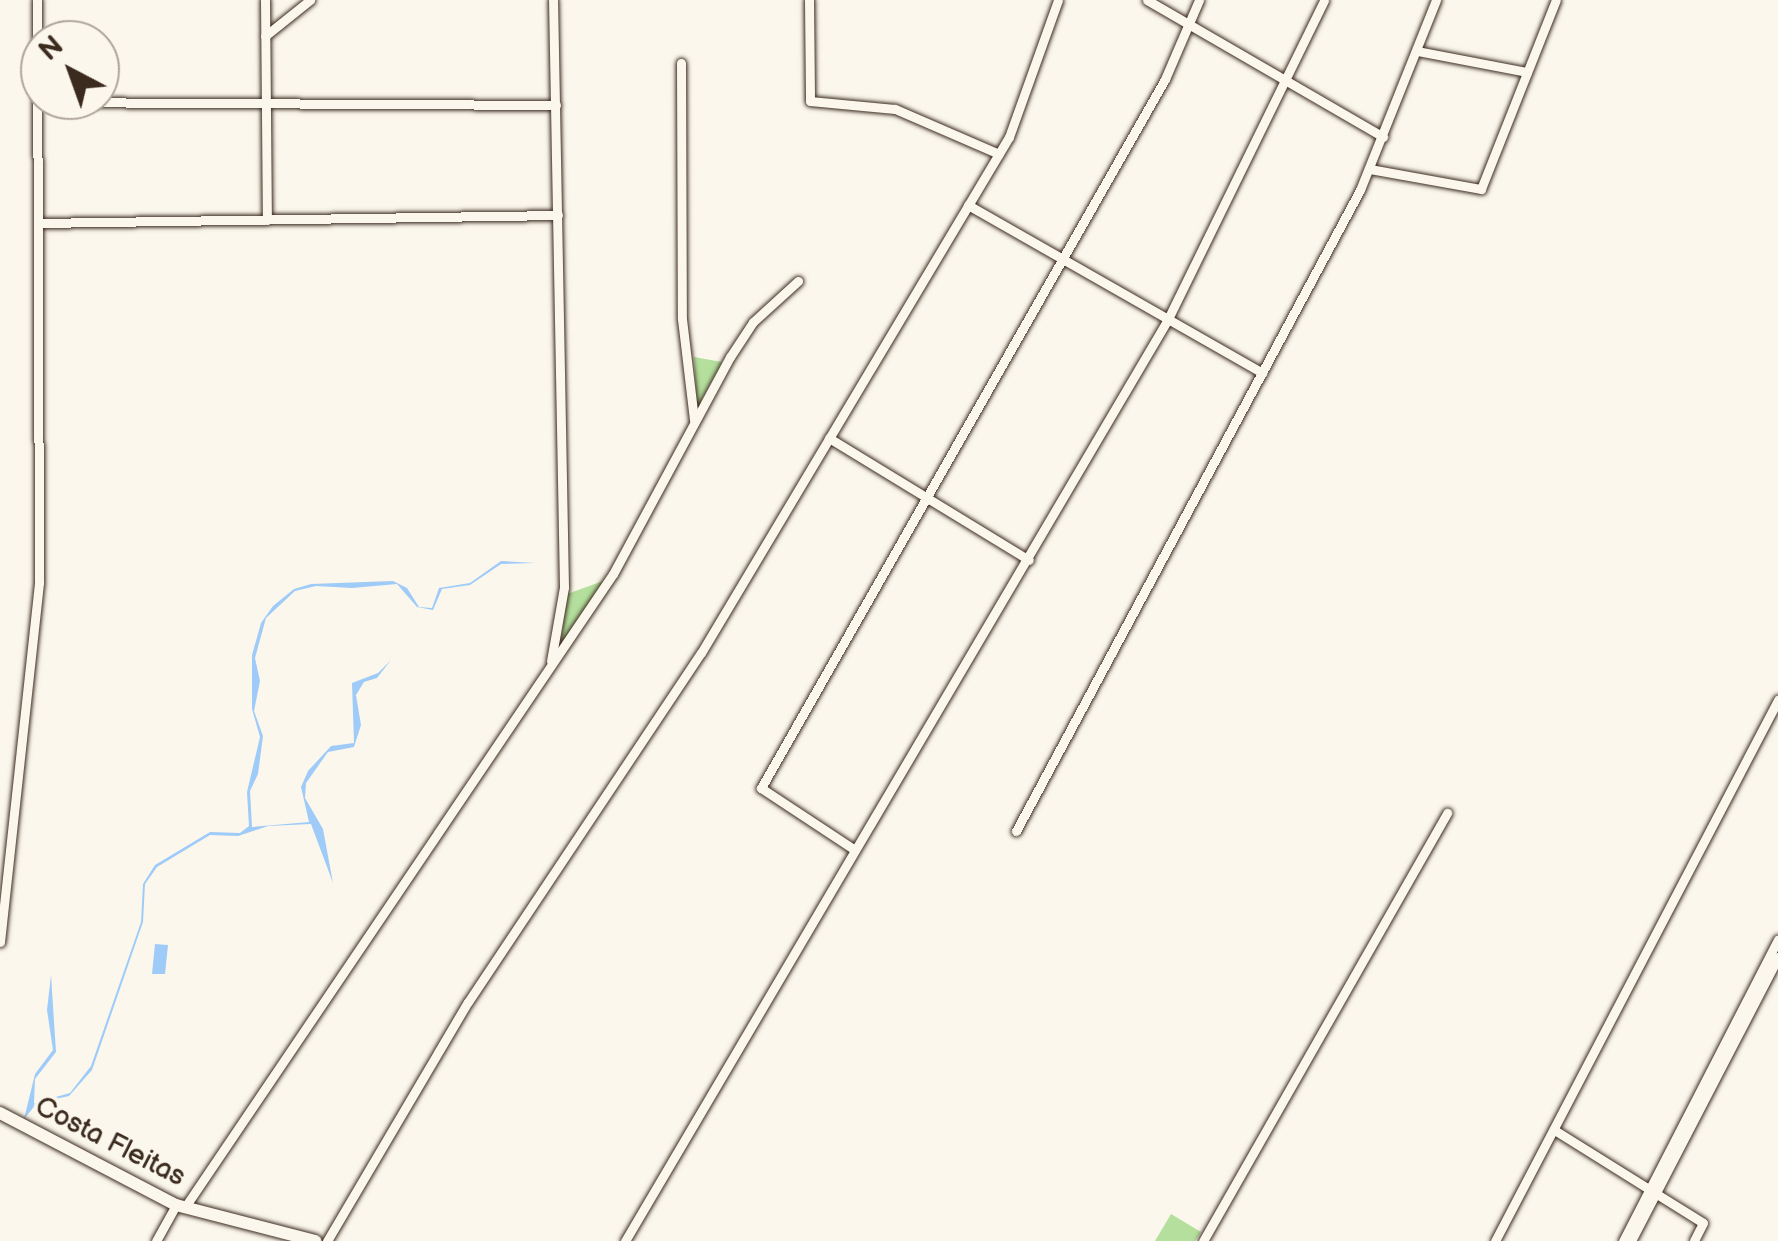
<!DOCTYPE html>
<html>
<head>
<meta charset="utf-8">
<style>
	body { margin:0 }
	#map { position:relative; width:1778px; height:1241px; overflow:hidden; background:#fbf7ec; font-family:"Balsamiq Sans",sans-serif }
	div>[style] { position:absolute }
	.green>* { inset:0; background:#b4df9d }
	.water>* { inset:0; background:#9fcbf9 }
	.roads { filter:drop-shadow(0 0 2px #3b2a1e) drop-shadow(0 0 2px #3b2a1e) }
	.minor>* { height:9px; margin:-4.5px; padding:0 4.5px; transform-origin:4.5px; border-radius:4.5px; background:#fbf7ec }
	.secondary>* { height:12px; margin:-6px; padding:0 6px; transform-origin:6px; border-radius:6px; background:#fbf7ec }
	span { translate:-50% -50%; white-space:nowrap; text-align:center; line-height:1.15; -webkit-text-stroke:8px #fbf7ec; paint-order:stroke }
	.street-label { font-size:28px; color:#3b2a1e }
	.north { position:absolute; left:20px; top:20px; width:100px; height:100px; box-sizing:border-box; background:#fbf7ec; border:2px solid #aea59a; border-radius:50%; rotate:319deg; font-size:28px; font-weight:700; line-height:40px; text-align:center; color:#3b2a1e }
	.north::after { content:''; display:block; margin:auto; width:35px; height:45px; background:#3b2a1e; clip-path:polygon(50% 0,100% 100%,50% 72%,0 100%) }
</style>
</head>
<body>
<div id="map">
	<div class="green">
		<div style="clip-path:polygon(694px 357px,722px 362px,697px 408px,697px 405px)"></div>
		<div style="clip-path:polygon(603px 581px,563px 641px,561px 642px,567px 594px)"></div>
		<div style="clip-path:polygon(1171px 1214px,1201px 1232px,1195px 1241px,1155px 1241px)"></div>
	</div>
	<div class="water">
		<div style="clip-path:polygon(501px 561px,536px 563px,501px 564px,470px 585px,442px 589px,433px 610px,417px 607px,397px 584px,352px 588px,316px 586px,295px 591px,266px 618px,255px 658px,260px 681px,254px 711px,263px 736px,258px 774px,250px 791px,252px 827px,309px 822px,301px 787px,308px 771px,331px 746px,354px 743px,352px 683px,378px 673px,391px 660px,377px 678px,364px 682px,356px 695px,361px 725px,354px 747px,328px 752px,306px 783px,305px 798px,323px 829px,333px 883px,311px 824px,268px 826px,238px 836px,210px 835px,157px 867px,145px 884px,143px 922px,92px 1070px,69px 1096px,37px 1103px,24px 1119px,35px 1074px,53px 1050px,47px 1010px,51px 975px,56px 1052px,35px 1079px,34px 1103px,70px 1093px,91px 1066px,141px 922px,143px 884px,155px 865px,210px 832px,240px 833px,249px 826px,247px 792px,260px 737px,252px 709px,252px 655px,261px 623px,273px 606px,294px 589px,311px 584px,393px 581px,407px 588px,419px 607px,432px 608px,439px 588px,470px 583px)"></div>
		<div style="clip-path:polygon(155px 944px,168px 945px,165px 974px,152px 974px)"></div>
	</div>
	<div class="roads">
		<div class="minor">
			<div style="left:265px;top:0;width:220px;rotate:89.5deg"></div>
			<div style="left:809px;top:0;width:101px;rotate:89.4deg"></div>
			<div style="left:810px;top:101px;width:85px;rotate:5.4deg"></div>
			<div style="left:895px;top:109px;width:113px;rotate:23.4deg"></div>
			<div style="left:1147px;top:0;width:273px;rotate:30.1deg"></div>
			<div style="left:265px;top:36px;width:58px;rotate:-38.7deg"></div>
			<div style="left:1417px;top:51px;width:112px;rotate:10.8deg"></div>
			<div style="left:681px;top:63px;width:256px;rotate:89.8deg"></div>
			<div style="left:682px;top:319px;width:102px;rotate:83.2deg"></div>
			<div style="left:38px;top:102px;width:518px;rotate:0.33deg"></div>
			<div style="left:1370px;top:169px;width:113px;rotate:10.2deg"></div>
			<div style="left:1481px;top:189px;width:203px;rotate:-68.4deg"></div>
			<div style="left:968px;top:205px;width:339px;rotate:29.7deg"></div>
			<div style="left:38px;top:223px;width:520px;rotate:-0.88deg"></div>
			<div style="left:829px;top:438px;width:234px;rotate:31.4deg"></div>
			<div style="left:551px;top:661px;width:75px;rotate:-80deg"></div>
			<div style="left:564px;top:587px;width:587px;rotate:-91.07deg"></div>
			<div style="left:1016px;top:831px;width:727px;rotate:-61.78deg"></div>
			<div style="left:1360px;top:190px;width:205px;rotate:-68.2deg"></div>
			<div style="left:852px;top:848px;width:109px;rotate:-146.6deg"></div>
			<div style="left:761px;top:788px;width:816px;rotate:-60.32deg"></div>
			<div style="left:1165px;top:79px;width:86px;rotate:-66.7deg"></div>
			<div style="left:0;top:942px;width:361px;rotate:-83.8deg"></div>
			<div style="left:39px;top:583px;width:583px;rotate:-90.2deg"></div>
			<div style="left:1556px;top:1131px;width:173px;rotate:32deg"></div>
			<div style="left:1703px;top:1223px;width:20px;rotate:117deg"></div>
			<div style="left:185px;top:1207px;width:764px;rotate:-55.94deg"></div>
			<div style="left:613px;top:574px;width:247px;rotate:-61.7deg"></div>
			<div style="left:730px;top:357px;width:42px;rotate:-56.7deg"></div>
			<div style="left:753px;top:322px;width:61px;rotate:-42.3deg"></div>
			<div style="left:156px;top:1241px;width:41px;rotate:-60.9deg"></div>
			<div style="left:327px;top:1241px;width:277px;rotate:-59.5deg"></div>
			<div style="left:468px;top:1002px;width:420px;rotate:-56.3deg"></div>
			<div style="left:701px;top:653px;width:601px;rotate:-59.17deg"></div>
			<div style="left:1009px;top:137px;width:145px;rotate:-70.3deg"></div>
			<div style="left:625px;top:1241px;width:1068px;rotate:-59.5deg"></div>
			<div style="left:1167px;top:321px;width:357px;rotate:-63.9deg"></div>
			<div style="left:1203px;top:1241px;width:493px;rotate:-60.3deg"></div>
			<div style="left:1495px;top:1241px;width:611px;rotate:-62.39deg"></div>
			<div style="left:1623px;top:1241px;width:339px;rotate:-62.8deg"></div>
			<div style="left:1631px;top:1241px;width:320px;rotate:-62.6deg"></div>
		</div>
		<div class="secondary">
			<div style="left:0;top:1113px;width:199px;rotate:27.6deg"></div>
			<div style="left:176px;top:1205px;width:144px;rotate:14.5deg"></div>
		</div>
	</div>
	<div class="street-label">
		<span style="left:110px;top:1142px;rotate:27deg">Costa Fleitas</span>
	</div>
	<div class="north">N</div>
</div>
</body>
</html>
